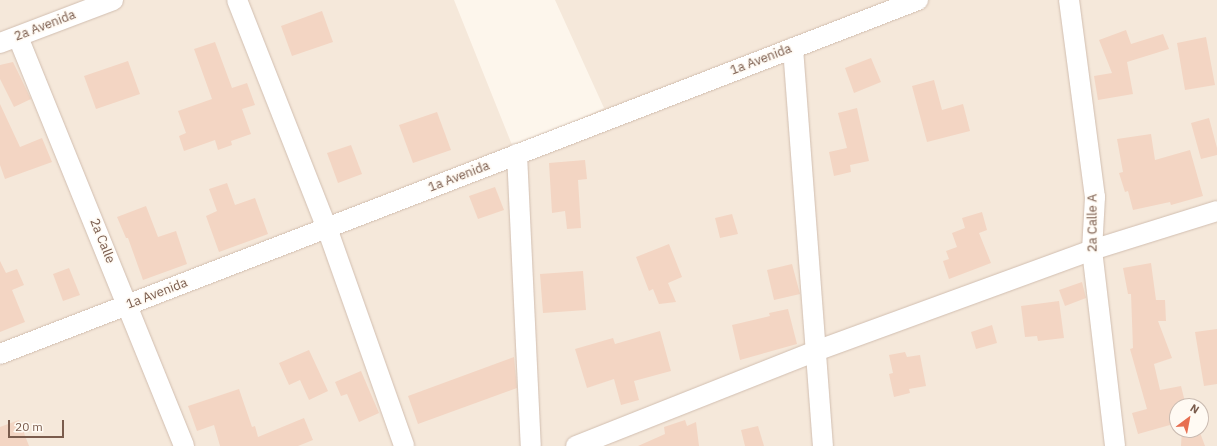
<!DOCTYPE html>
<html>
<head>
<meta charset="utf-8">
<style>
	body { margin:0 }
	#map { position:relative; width:1217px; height:446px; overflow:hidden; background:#fdf6ec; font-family:"IBM Plex Sans",sans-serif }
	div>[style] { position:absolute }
	.residential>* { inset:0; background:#f5e8da }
	.building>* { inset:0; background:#f3d5c3 }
	.roads { filter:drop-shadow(0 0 1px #d1beb0) drop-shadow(0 0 1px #d1beb0) }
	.street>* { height:20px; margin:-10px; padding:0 10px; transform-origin:10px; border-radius:10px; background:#fff }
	span { translate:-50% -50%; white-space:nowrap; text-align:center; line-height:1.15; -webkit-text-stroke:3px #fffaf3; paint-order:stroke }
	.street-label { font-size:13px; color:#7a5c4d }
	.north { position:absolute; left:1169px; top:398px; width:40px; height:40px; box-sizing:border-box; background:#fffaf3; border:1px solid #cabbb1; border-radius:50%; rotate:32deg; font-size:11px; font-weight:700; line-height:16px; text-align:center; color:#7a5c4d }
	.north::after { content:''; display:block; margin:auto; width:14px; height:18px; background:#e76f51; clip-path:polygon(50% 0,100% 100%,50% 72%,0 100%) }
	.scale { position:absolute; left:8px; top:420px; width:56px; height:18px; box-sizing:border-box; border:2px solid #7a5c4d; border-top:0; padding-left:5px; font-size:12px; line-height:14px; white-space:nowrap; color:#7a5c4d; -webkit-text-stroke:3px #fffaf3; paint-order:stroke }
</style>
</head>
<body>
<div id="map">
	<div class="residential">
		<div style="clip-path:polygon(evenodd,0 0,454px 0,514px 150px,604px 108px,555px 0,1217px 0,1217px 446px,0 446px,0 0,1177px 406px,1201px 406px,1201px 430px,1177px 430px,1177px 406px)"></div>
	</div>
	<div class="building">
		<div style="clip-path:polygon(322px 11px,333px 42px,292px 56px,281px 26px)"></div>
		<div style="clip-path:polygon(1126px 30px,1131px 44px,1163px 34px,1169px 49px,1127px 62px,1133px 94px,1098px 100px,1094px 76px,1112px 73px,1099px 40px)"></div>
		<div style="clip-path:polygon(1206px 37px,1215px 85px,1185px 90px,1177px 43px)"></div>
		<div style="clip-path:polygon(215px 42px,232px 88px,247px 83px,255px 105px,242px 109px,251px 134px,231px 141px,232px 145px,218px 150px,215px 140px,184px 151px,179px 136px,186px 133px,178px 111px,212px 99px,194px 49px)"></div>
		<div style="clip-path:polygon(871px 58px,881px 82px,854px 93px,845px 68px)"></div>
		<div style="clip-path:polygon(128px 61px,140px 94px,96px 109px,84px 76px)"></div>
		<div style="clip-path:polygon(13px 62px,31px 99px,14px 107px,0 79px,0 65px)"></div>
		<div style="clip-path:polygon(934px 80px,942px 110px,963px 104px,970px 131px,927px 142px,912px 86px)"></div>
		<div style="clip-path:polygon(0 104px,20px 147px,42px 138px,52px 162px,5px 179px,0 165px)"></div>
		<div style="clip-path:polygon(857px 108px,869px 161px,850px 165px,851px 172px,834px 176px,829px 152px,847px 148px,838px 113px)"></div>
		<div style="clip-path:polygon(437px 112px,451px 150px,413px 163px,399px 125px)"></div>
		<div style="clip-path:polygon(1209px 118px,1217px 148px,1217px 155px,1201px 159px,1191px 123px)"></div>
		<div style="clip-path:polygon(1151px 134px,1155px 160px,1190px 150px,1203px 196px,1171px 205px,1170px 202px,1133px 210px,1128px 191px,1125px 192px,1119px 173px,1123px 172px,1117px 139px)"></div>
		<div style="clip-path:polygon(351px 145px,362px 174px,338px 183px,327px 153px)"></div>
		<div style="clip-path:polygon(585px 160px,587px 179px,578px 180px,581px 228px,567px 229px,565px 211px,552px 213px,549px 163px)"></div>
		<div style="clip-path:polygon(227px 183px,235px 205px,255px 198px,268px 234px,219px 252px,206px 216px,217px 211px,209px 189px)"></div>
		<div style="clip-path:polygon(495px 187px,504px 210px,478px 219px,469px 196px)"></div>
		<div style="clip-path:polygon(146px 206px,158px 237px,176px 231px,187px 264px,143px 280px,128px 238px,126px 238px,117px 217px)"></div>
		<div style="clip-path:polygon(982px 212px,987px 230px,979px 233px,991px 263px,949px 279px,943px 261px,949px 259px,946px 251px,957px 247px,952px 233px,965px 228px,962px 218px)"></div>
		<div style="clip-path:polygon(732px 214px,738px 234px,720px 238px,715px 218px)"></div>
		<div style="clip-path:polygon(669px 244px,682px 277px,668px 283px,676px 302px,659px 304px,653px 289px,649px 291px,636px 257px)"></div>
		<div style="clip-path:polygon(0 261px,6px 273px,17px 269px,24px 285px,12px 290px,25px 322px,0 332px)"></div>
		<div style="clip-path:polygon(1151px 263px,1156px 300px,1165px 300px,1166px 321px,1158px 321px,1172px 358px,1154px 364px,1160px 390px,1181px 386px,1186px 406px,1177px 406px,1177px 423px,1138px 434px,1132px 413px,1147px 409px,1130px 349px,1133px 348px,1131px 294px,1128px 294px,1123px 268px)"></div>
		<div style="clip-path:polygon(792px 264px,800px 294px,774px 300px,767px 270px)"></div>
		<div style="clip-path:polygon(69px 268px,80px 295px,63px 301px,53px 274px)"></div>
		<div style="clip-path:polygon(583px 271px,586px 310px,543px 313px,540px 274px)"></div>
		<div style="clip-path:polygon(1082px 282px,1086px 298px,1065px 306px,1059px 290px)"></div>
		<div style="clip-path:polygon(1059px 301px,1064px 338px,1038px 341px,1037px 336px,1025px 337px,1021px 306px)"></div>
		<div style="clip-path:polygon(788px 309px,797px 344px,740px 360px,732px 325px,770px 316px,769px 313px)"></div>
		<div style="clip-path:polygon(992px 325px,997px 343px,976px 349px,971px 332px)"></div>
		<div style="clip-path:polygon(1217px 329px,1217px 384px,1204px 386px,1195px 332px)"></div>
		<div style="clip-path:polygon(660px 331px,671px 371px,634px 381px,639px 400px,621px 405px,614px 379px,587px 388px,575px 349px,613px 338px,615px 344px)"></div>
		<div style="clip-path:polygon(309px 350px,328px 391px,309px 400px,300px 380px,289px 385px,279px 363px)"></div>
		<div style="clip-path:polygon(905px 352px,907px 357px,920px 355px,926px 386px,909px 389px,910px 393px,894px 397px,889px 374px,893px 373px,889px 355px)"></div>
		<div style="clip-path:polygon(514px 357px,517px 388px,418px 424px,408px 396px)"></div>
		<div style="clip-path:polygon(361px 371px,379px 413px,359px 422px,347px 394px,341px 396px,335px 382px)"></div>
		<div style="clip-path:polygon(239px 389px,252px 427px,255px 426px,258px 437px,304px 418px,313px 440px,298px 446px,220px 446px,214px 425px,197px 431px,188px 406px)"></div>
		<div style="clip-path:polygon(19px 420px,29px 446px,0 446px,0 427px)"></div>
		<div style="clip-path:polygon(685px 420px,687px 426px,696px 422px,699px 446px,638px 446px,665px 434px,664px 427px)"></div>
		<div style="clip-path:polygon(758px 426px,764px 446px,745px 446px,741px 430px)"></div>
		<div style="clip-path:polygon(1182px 430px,1199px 430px,1205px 446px,1181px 446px)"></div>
	</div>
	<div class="roads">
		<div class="street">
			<div style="left:237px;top:0;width:245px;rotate:68.5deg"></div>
			<div style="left:327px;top:228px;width:231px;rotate:70.5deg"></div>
			<div style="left:1069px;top:0;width:199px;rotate:82.5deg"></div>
			<div style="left:1095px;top:197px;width:53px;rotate:93.2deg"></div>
			<div style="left:1092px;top:250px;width:197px;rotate:83.3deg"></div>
			<div style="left:18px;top:37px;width:441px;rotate:67.9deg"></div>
			<div style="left:0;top:43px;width:121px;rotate:-20.8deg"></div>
			<div style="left:793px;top:48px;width:399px;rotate:85.7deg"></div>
			<div style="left:517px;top:154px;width:292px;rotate:87.3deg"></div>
			<div style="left:0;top:354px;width:984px;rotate:-21.09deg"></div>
			<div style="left:576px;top:446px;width:258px;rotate:-21.6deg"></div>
			<div style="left:816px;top:351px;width:294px;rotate:-20.1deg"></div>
			<div style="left:1092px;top:250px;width:131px;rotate:-17.3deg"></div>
		</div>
	</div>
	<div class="street-label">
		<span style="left:45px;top:26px;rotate:-21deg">2a Avenida</span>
		<span style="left:761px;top:60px;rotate:-21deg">1a Avenida</span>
		<span style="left:459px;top:177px;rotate:-21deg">1a Avenida</span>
		<span style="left:1093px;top:223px;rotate:-90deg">2a Calle A</span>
		<span style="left:102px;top:241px;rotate:68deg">2a Calle</span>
		<span style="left:157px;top:294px;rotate:-21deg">1a Avenida</span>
	</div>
	<div class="north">N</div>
	<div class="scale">20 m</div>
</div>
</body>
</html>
